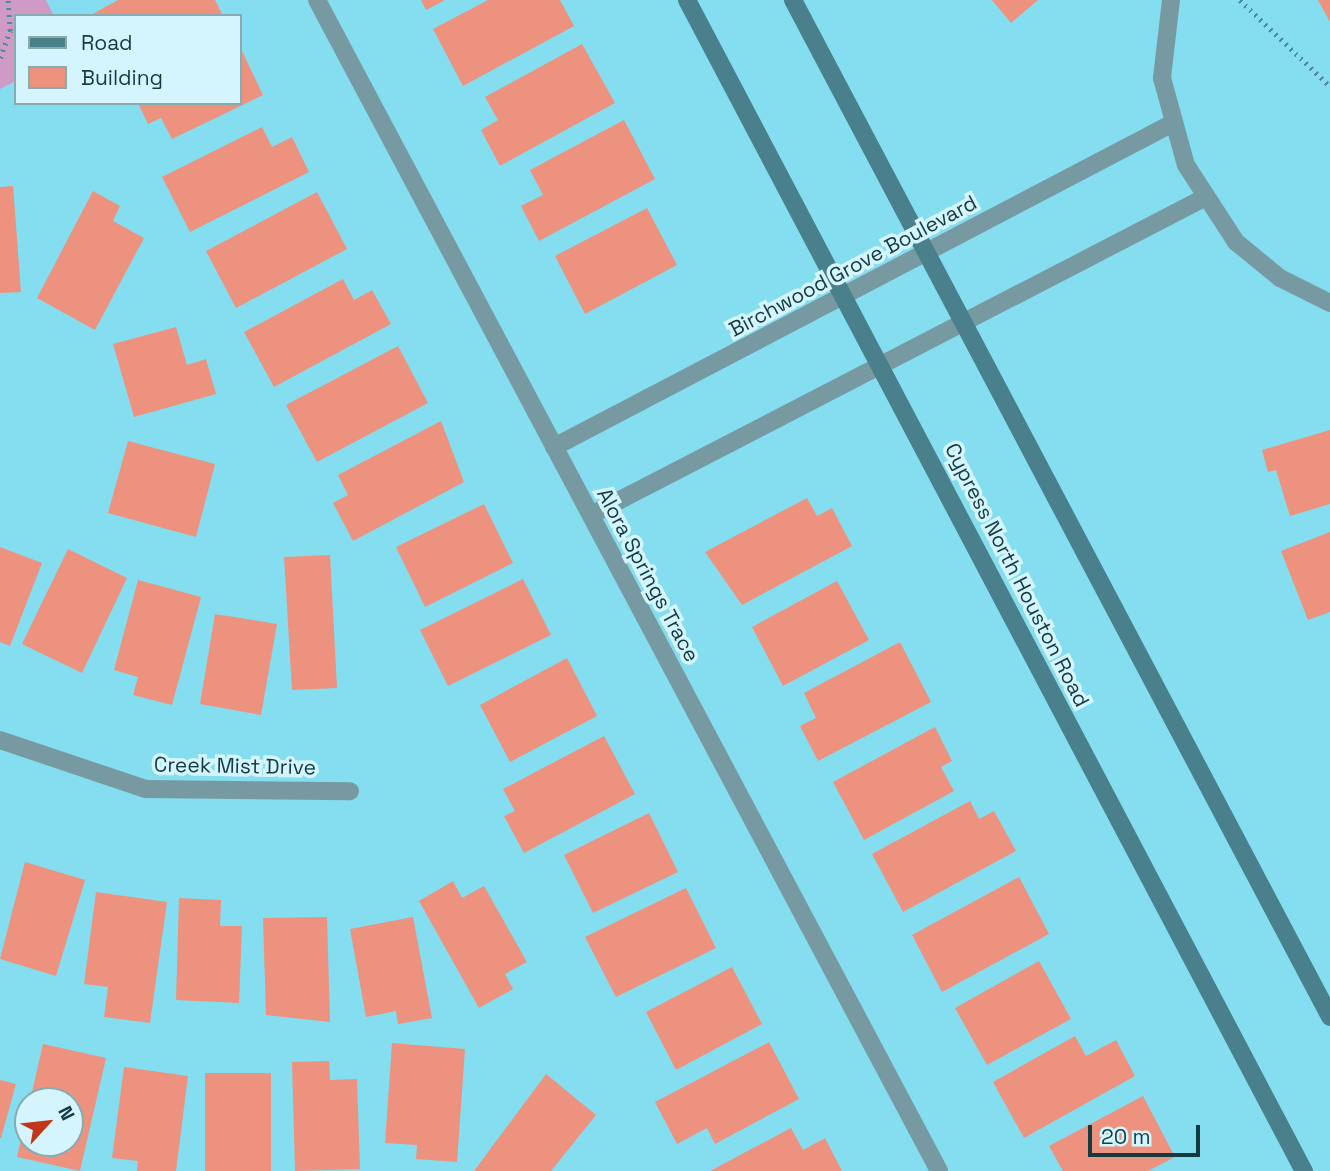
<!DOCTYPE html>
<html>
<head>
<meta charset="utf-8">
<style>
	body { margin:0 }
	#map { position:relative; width:1330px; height:1171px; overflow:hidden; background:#85ddf0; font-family:"Space Grotesk",sans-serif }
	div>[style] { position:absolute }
	.green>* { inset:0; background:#cf9bc6 }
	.building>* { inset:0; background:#ed927f }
	.path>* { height:4.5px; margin-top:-2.25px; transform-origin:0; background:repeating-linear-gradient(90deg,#4d8b98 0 2px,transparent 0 7px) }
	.street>* { height:18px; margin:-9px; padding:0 9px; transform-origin:9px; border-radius:9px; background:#779aa2 }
	.secondary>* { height:18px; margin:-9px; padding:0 9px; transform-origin:9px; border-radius:9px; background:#49808c }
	span { translate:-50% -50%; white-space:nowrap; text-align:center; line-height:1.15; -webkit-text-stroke:7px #d4f5fd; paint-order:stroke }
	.street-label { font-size:21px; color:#153b42 }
	.legend { position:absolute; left:14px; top:14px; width:228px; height:91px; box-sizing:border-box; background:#d4f5fd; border:2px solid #88abb2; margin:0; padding:9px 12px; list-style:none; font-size:21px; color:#153b42 }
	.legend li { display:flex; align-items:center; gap:14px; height:35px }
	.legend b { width:35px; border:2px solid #88abb2 }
	.north { position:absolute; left:14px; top:1087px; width:70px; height:70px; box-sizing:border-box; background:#d4f5fd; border:2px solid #88abb2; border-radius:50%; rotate:63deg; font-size:19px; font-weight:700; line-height:28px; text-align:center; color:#153b42 }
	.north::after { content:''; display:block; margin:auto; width:24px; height:32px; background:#c2371c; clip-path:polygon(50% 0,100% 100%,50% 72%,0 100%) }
	.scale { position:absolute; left:1088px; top:1125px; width:112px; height:32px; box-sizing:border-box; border:4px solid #153b42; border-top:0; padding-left:9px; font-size:21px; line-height:24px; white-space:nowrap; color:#153b42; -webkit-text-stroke:5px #d4f5fd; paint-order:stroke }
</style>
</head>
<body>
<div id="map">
	<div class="green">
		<div style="clip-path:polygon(0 0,46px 0,54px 16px,16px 16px,16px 81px,0 89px)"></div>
	</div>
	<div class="building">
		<div style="clip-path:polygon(118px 0,215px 0,223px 16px,89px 16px)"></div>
		<div style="clip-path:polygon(421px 0,445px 0,426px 10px)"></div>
		<div style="clip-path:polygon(488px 0,560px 0,574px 26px,463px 86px,433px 29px)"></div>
		<div style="clip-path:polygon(992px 0,1038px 0,1011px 23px)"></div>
		<div style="clip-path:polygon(1318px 0,1330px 0,1330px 22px)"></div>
		<div style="clip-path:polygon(582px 44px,615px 103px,500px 166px,481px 130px,498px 120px,485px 97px)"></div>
		<div style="clip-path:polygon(240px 47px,263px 95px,172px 139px,161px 118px,148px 124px,138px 103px,240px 103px)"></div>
		<div style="clip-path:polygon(624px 120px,655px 179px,539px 241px,521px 206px,543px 195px,530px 170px)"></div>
		<div style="clip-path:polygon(262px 127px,272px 147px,292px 137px,309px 172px,190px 232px,162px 177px)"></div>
		<div style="clip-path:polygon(13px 186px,21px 292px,0 293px,0 187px)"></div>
		<div style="clip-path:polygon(93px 191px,120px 206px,113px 221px,144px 238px,95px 330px,37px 298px)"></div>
		<div style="clip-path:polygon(317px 192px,347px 249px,236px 308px,206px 251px)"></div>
		<div style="clip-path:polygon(647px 208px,677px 265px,585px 314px,555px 256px)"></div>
		<div style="clip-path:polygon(343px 279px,354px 300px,372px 290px,391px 324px,274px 387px,244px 332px)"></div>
		<div style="clip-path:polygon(176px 327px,187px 365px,206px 359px,216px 394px,134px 417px,113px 344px)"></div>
		<div style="clip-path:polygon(398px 346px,428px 403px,317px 462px,286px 405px)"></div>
		<div style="clip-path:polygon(441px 421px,464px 482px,353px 541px,333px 503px,348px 495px,338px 475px)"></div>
		<div style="clip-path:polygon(1330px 430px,1330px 504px,1290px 516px,1276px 470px,1268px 472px,1262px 450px)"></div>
		<div style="clip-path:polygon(128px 441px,215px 464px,196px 537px,108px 513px)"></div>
		<div style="clip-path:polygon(807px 498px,817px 516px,832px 508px,852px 546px,742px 605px,705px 552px)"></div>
		<div style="clip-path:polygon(484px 504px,513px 563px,425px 607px,396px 547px)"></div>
		<div style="clip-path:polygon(1330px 532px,1330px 612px,1308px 620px,1281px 551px)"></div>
		<div style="clip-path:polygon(0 547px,42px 563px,10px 646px,0 642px)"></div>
		<div style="clip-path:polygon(68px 549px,127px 578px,82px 673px,22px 644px)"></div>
		<div style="clip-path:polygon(330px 555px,337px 688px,292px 690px,284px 557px)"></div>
		<div style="clip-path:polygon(523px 579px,551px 635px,448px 686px,420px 630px)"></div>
		<div style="clip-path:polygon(138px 580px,201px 597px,172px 705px,133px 695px,138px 677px,114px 670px)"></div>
		<div style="clip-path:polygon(837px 581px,869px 640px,783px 686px,752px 627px)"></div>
		<div style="clip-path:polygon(215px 614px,277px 624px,261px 715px,200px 704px)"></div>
		<div style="clip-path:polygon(900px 642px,931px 702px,818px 761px,800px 726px,816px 718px,804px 693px)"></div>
		<div style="clip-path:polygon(567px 658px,597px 716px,510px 762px,480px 705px)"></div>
		<div style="clip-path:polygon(935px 727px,952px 761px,941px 767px,954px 791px,864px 840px,833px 782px)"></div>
		<div style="clip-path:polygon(604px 736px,635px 794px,524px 853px,504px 816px,515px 811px,503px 789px)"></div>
		<div style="clip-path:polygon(970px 801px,979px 819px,994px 811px,1016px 851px,903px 912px,872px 854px)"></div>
		<div style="clip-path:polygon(649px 813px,678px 872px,593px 913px,564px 855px)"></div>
		<div style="clip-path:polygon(25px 862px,85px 880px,56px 976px,0 959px)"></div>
		<div style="clip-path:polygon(1019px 877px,1049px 934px,942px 992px,912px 935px)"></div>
		<div style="clip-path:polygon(453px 881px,462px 898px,484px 886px,527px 962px,505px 974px,513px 989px,479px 1008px,419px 901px)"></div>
		<div style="clip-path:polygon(686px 888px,716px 948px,616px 997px,585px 937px)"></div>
		<div style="clip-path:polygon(96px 892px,167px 902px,150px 1023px,104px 1017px,108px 987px,84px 984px)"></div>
		<div style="clip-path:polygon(179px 898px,221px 900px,220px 926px,242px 926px,239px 1003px,176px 1000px)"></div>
		<div style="clip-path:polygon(327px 917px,330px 1022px,266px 1015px,263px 918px)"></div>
		<div style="clip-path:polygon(413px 917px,432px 1018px,398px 1024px,396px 1011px,366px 1017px,350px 929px)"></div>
		<div style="clip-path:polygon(1039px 961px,1071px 1019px,987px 1065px,955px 1008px)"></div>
		<div style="clip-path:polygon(732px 967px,762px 1024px,676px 1070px,646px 1012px)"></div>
		<div style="clip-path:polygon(1075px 1036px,1086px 1056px,1116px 1040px,1135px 1076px,1024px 1138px,993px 1082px)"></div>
		<div style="clip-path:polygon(769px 1042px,799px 1099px,715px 1144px,707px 1128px,677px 1144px,655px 1102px)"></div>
		<div style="clip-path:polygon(392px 1043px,465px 1049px,457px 1162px,416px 1159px,417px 1145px,385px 1143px)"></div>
		<div style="clip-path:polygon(43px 1044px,106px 1058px,80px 1171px,17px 1157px,27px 1113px,28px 1143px,70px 1143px,70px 1101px,30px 1101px)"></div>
		<div style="clip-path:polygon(329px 1061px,330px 1080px,357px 1079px,360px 1169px,295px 1171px,292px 1062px)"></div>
		<div style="clip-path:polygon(124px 1067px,188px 1076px,176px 1171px,137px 1171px,138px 1161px,112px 1158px)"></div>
		<div style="clip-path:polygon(205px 1073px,271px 1073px,271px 1171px,205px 1171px)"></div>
		<div style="clip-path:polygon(546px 1074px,596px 1115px,551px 1171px,474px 1171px)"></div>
		<div style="clip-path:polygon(0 1080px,16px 1084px,1px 1138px,0 1138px)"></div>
		<div style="clip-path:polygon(1143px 1096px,1175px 1157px,1148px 1171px,1063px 1171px,1049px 1146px)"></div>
		<div style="clip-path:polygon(791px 1128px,803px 1150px,825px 1138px,842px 1171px,710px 1171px)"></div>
	</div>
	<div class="path">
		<div style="left:1240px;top:0;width:124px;rotate:43.7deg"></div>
		<div style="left:0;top:58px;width:29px;rotate:-70deg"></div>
		<div style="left:10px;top:31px;width:31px;rotate:-94deg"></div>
	</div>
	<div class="street">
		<div style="left:317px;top:0;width:1326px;rotate:62.02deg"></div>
		<div style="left:1171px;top:0;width:79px;rotate:96.6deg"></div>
		<div style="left:1162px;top:78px;width:90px;rotate:74.6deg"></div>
		<div style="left:1186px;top:165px;width:92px;rotate:57deg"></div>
		<div style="left:1236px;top:242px;width:57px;rotate:39.3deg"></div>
		<div style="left:1280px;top:278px;width:56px;rotate:26.6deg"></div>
		<div style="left:554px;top:447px;width:696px;rotate:-27.63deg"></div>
		<div style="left:591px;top:515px;width:690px;rotate:-27.34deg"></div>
		<div style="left:0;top:740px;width:154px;rotate:18.6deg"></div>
		<div style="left:146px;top:789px;width:204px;rotate:0.6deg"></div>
	</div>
	<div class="secondary">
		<div style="left:687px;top:0;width:1324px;rotate:62.22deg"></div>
		<div style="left:793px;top:0;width:1150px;rotate:62.16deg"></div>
	</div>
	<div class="street-label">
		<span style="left:853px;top:266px;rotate:-28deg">Birchwood Grove Boulevard</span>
		<span style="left:648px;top:575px;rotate:62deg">Alora Springs Trace</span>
		<span style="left:1017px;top:575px;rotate:63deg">Cypress North Houston Road</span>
		<span style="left:235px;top:766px;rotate:1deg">Creek Mist Drive</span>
	</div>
	<ul class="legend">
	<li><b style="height:9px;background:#49808c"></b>Road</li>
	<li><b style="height:19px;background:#ed927f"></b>Building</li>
	</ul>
	<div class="north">N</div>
	<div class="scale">20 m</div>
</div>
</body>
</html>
